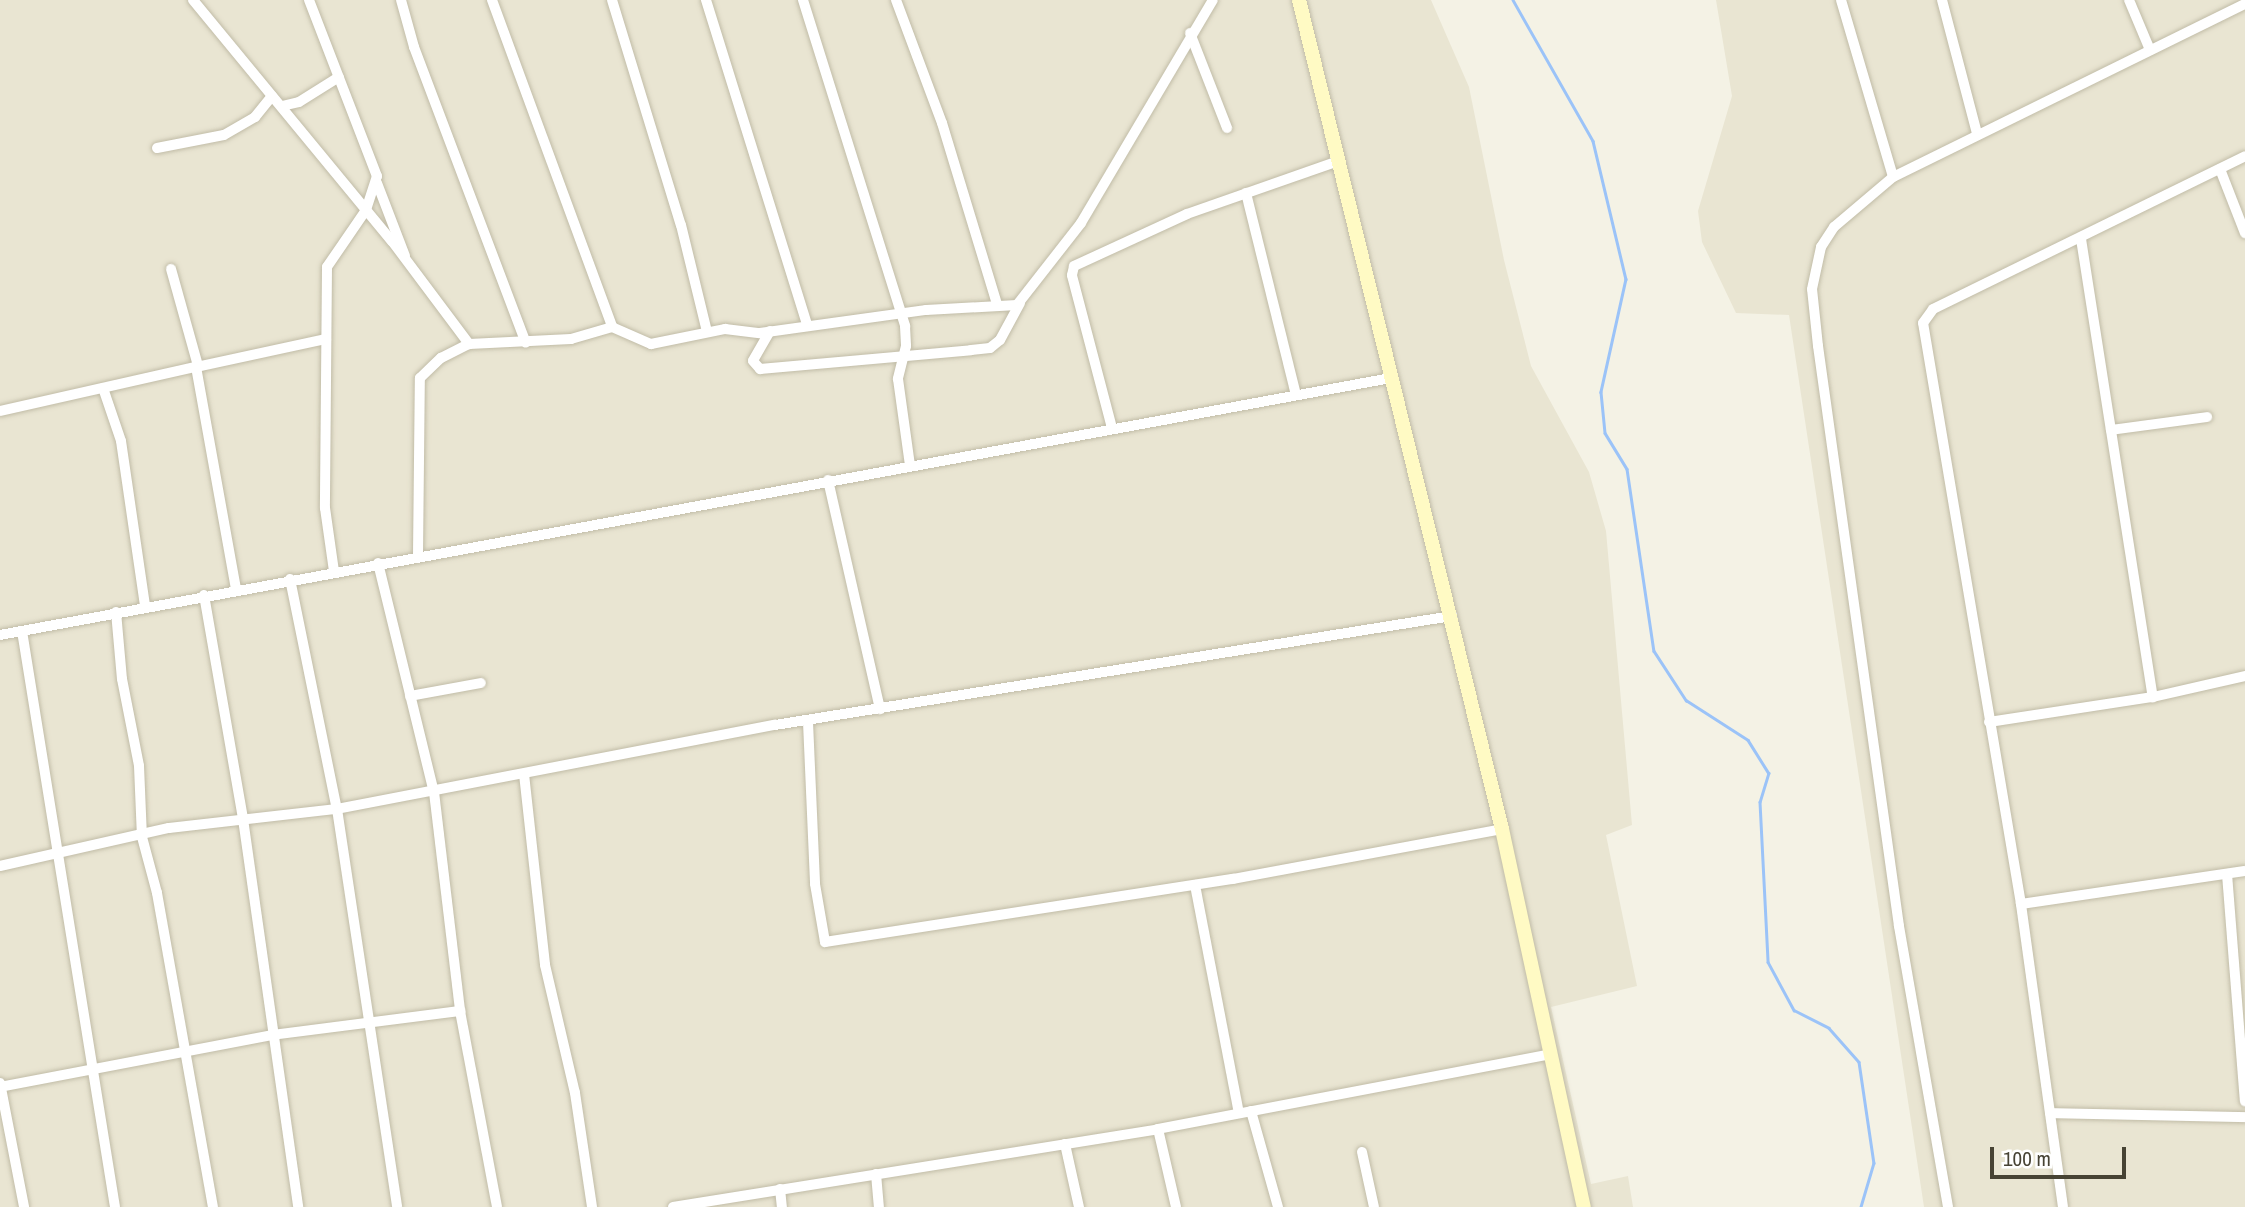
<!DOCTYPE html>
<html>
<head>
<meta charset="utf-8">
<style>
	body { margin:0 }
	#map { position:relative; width:2245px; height:1207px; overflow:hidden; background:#f4f2e5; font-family:"Archivo Narrow",sans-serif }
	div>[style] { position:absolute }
	.residential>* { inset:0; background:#e9e5d2 }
	.stream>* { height:2.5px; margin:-1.25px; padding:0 1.25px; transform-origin:1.25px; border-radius:1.25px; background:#9bc3f8 }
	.roads { filter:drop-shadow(0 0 2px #c1bca7) drop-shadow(0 0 2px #c1bca7) }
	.street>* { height:10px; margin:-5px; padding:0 5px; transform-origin:5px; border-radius:5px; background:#fff }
	.secondary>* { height:14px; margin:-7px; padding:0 7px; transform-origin:7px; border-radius:7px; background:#fffac4 }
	span { translate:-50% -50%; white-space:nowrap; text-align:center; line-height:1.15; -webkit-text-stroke:7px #fff; paint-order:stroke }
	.scale { position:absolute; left:1990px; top:1147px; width:136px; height:32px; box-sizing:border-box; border:4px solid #474334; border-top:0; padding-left:9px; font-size:21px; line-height:24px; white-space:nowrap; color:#474334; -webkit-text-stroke:5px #fff; paint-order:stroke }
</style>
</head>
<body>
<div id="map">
	<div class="residential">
		<div style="clip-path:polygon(0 0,1431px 0,1469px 87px,1504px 260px,1531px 366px,1589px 472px,1606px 531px,1632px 825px,1606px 835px,1637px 986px,1551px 1007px,1591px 1184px,1628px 1176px,1633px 1207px,0 1207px)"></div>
		<div style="clip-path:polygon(1716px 0,2245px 0,2245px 1207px,1924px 1207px,1789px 315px,1736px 313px,1702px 242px,1698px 211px,1732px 96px)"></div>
	</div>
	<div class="stream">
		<div style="left:1513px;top:0;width:162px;rotate:60.4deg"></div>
		<div style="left:1593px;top:141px;width:142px;rotate:76.6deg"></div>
		<div style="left:1626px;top:279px;width:116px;rotate:102.5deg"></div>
		<div style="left:1601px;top:392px;width:41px;rotate:84.4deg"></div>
		<div style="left:1605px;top:433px;width:42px;rotate:58.6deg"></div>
		<div style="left:1627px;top:469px;width:184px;rotate:81.6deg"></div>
		<div style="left:1654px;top:651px;width:59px;rotate:56.9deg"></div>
		<div style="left:1686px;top:700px;width:74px;rotate:32.8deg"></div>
		<div style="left:1748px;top:740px;width:39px;rotate:58deg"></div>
		<div style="left:1769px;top:773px;width:30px;rotate:107deg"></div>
		<div style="left:1760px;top:802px;width:160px;rotate:87.1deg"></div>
		<div style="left:1768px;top:962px;width:55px;rotate:61.6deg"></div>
		<div style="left:1794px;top:1010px;width:39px;rotate:27deg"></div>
		<div style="left:1829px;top:1028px;width:45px;rotate:48.6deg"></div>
		<div style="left:1859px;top:1062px;width:102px;rotate:81.6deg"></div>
		<div style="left:1874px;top:1163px;width:46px;rotate:106.5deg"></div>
	</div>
	<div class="roads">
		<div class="street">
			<div style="left:193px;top:0;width:313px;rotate:50.5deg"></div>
			<div style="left:392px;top:241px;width:129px;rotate:53.2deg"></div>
			<div style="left:309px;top:0;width:189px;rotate:68.9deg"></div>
			<div style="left:377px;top:176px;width:36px;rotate:108deg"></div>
			<div style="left:366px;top:210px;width:69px;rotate:124.4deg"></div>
			<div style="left:327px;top:267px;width:241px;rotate:90.5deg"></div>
			<div style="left:325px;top:508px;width:64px;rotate:81.9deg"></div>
			<div style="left:401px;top:0;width:49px;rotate:74.5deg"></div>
			<div style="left:414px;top:47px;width:316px;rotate:69.3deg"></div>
			<div style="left:492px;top:0;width:348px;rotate:69.8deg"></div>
			<div style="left:612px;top:0;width:235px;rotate:73deg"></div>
			<div style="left:681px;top:225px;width:110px;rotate:76.3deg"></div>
			<div style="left:706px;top:0;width:339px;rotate:72.7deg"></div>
			<div style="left:803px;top:0;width:342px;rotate:72.6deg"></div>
			<div style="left:905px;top:326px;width:20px;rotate:87deg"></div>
			<div style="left:906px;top:346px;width:34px;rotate:104deg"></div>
			<div style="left:898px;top:379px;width:87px;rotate:82.1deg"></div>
			<div style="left:896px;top:0;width:131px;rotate:69.5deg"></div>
			<div style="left:942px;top:123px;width:189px;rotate:73.1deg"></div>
			<div style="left:1841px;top:0;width:184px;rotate:73.6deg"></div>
			<div style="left:1942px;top:0;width:138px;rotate:75.3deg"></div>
			<div style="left:2129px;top:0;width:54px;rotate:67.2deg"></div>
			<div style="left:1190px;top:33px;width:102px;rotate:68.7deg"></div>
			<div style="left:282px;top:106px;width:17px;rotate:-13deg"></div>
			<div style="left:299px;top:102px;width:47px;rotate:-32deg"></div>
			<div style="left:157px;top:148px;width:68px;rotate:-11deg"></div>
			<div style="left:224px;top:135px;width:36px;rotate:-30deg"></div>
			<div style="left:255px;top:117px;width:27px;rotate:-51deg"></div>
			<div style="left:2220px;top:169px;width:69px;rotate:68.7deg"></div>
			<div style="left:377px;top:183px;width:78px;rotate:69deg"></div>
			<div style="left:1246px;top:193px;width:208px;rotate:76.1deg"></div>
			<div style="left:2081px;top:239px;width:464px;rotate:81.1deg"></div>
			<div style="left:171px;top:269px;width:101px;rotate:74.4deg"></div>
			<div style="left:770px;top:331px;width:34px;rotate:120deg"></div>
			<div style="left:753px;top:361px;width:11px;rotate:49deg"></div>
			<div style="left:760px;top:369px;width:212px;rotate:-5.1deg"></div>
			<div style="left:971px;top:350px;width:19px;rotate:-6deg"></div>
			<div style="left:990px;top:348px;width:13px;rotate:-39deg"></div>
			<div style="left:1000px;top:340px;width:42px;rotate:-61.6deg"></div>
			<div style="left:103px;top:388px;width:56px;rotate:71.2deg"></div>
			<div style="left:121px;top:441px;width:167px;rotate:81.7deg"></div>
			<div style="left:0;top:411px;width:201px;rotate:-12.7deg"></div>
			<div style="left:1112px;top:428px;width:158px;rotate:-104.7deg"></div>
			<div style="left:1072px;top:275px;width:9px;rotate:-77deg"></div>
			<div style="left:1074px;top:266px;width:124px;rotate:-24.7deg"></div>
			<div style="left:1187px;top:214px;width:160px;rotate:-19.3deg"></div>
			<div style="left:2111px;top:430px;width:97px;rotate:-7.7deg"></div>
			<div style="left:828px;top:480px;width:235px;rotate:77.2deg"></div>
			<div style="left:418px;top:555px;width:177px;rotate:-89.4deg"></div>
			<div style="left:420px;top:378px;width:29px;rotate:-44deg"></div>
			<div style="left:441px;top:358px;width:31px;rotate:-27deg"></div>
			<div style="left:469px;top:344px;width:102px;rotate:-2.8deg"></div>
			<div style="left:571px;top:339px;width:43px;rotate:-16.3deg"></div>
			<div style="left:612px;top:327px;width:43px;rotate:23.6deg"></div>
			<div style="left:651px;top:344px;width:76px;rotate:-11.5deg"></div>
			<div style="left:725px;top:329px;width:35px;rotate:7deg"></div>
			<div style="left:760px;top:333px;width:168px;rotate:-7.9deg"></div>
			<div style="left:926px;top:310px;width:91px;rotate:-3.1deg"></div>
			<div style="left:1017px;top:305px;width:104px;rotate:-52deg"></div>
			<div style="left:1081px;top:223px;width:259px;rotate:-59.4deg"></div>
			<div style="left:378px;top:563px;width:236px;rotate:76.3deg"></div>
			<div style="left:434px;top:792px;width:221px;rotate:83.2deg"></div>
			<div style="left:460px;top:1011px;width:199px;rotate:79.3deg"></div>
			<div style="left:290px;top:579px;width:235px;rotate:78.5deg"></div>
			<div style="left:337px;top:809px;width:402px;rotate:81.4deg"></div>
			<div style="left:236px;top:589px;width:226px;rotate:-100.2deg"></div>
			<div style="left:196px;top:367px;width:133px;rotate:-12.2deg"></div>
			<div style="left:204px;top:595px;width:227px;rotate:80.1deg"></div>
			<div style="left:243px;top:819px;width:392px;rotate:81.9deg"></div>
			<div style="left:116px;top:612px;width:67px;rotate:84.9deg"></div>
			<div style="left:122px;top:679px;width:89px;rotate:78.9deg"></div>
			<div style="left:139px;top:766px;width:71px;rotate:87.6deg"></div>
			<div style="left:142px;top:837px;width:58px;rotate:75deg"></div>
			<div style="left:157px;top:893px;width:319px;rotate:79.9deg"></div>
			<div style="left:22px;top:631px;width:583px;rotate:80.83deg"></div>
			<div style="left:0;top:635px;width:1415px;rotate:-10.47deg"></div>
			<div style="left:410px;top:696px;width:72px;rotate:-10.4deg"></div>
			<div style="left:808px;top:722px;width:162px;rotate:87.5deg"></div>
			<div style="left:815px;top:884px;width:59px;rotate:80.2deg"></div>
			<div style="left:825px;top:942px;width:413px;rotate:-8.8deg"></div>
			<div style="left:1233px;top:879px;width:274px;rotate:-10.5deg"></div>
			<div style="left:1989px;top:722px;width:166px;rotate:-8.7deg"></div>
			<div style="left:2153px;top:697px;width:94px;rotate:-12.9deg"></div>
			<div style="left:524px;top:774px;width:192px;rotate:83.7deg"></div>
			<div style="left:545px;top:965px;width:131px;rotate:76.8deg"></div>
			<div style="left:575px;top:1093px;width:115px;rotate:81.5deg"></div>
			<div style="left:0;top:866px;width:173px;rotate:-12.7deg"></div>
			<div style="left:169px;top:828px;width:169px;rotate:-6.5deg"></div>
			<div style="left:337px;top:809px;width:446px;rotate:-10.9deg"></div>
			<div style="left:775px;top:725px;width:686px;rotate:-9.15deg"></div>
			<div style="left:2227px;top:874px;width:228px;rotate:85.5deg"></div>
			<div style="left:1195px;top:885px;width:232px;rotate:79.1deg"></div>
			<div style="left:2021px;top:904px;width:226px;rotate:-8.4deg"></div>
			<div style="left:0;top:1083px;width:126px;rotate:79deg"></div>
			<div style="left:0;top:1087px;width:277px;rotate:-10.8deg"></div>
			<div style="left:272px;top:1035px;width:190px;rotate:-7.3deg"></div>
			<div style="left:1251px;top:1111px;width:100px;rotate:74.3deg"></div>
			<div style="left:2050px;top:1113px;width:195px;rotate:1.2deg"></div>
			<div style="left:1158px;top:1129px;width:80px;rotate:77deg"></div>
			<div style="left:1065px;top:1144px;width:65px;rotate:77.5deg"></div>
			<div style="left:1362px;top:1152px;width:56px;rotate:77.7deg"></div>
			<div style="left:876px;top:1174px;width:33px;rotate:85deg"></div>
			<div style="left:780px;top:1189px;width:18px;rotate:84deg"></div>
			<div style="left:673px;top:1207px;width:491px;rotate:-9.1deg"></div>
			<div style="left:1158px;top:1129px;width:399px;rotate:-10.8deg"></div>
			<div style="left:1948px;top:1207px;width:285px;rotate:-99.9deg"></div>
			<div style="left:1899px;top:926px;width:586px;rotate:-97.95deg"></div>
			<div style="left:1818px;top:346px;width:57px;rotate:-96deg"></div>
			<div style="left:1812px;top:289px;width:43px;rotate:-77.9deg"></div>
			<div style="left:1821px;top:247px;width:24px;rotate:-57deg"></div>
			<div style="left:1834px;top:227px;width:77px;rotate:-40.3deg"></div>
			<div style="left:1893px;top:177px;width:392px;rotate:-26.2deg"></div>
			<div style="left:2063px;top:1207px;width:306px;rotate:-97.9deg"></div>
			<div style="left:2021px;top:904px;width:589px;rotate:-99.57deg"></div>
			<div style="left:1923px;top:323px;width:17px;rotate:-54deg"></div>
			<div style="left:1933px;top:309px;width:347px;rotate:-26.1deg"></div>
		</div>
		<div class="secondary">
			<div style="left:1299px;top:0;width:853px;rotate:76.24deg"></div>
			<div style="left:1502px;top:829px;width:387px;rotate:77.8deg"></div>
		</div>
	</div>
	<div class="scale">100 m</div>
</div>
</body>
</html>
